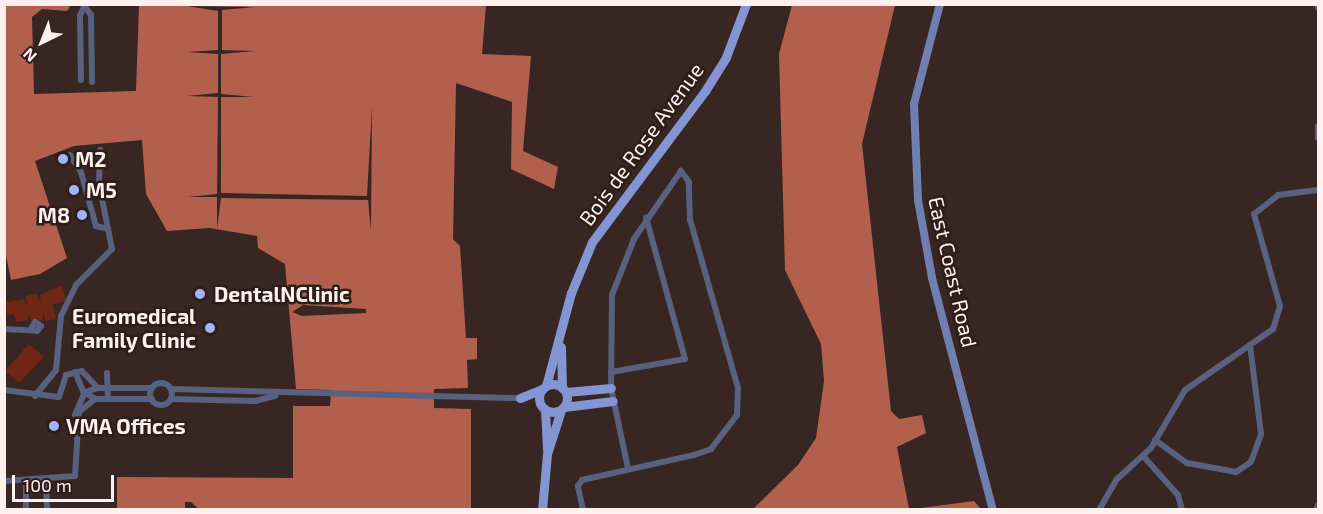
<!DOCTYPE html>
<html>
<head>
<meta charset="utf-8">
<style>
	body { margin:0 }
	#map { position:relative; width:1323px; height:514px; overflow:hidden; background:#382622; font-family:"Exo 2",sans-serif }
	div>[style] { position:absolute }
	.green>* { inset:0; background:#702615 }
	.water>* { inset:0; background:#b2604d }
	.pier>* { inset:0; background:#382622 }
	.minor>* { height:6px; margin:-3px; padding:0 3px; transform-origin:3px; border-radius:3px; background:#58617f }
	.minor>.ring { margin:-3px; padding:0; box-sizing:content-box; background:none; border:6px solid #58617f; border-radius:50% }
	.secondary>* { height:8px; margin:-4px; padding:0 4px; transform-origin:4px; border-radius:4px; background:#707faf }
	.primary>* { height:9px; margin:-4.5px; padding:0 4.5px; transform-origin:4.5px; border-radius:4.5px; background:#8395d3 }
	.primary>.ring { margin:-4.5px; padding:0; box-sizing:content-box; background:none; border:9px solid #8395d3; border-radius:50% }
	.dots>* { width:16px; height:16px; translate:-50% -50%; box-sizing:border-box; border:3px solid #2e1d18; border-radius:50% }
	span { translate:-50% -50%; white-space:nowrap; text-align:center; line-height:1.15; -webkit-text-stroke:5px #2e1d18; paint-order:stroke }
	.street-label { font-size:21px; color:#fef1ee }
	.poi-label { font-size:21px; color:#fef1ee; font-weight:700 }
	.left { translate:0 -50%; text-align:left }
	.right { translate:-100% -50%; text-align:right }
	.frame { position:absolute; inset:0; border:6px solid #fef1ee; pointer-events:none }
	.north { position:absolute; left:12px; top:12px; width:60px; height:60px; -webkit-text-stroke:4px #2e1d18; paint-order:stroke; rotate:223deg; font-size:16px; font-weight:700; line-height:24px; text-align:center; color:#fef1ee }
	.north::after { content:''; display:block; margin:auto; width:21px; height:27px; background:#fef1ee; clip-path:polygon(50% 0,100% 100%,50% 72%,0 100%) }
	.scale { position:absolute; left:12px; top:475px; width:102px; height:27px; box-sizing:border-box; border:3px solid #fef1ee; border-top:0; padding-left:8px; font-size:18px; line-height:21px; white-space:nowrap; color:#fef1ee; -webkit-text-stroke:4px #2e1d18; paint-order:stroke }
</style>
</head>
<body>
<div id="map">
	<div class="green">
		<div style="clip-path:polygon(62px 285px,66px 301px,53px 304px,56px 319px,45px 321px,43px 310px,43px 320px,31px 322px,29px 313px,28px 320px,17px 322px,14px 314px,7px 315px,5px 303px,23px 299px,27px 306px,26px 296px,37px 294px,41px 303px,40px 295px)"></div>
		<div style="clip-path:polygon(29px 344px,44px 357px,19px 383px,5px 371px)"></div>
	</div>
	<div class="water">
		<div style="clip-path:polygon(4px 5px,71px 5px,67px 11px,42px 9px,32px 17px,34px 94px,136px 91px,139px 5px,486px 5px,482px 54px,531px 56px,523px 151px,558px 167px,554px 189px,511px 169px,512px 102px,456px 83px,453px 239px,460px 246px,466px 338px,477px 338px,477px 359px,467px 360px,468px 388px,434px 389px,434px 408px,471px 409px,471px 509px,200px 510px,191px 502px,185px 502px,185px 509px,117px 509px,117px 477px,293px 478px,293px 406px,330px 406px,331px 390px,296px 389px,285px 264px,258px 248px,257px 236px,209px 228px,167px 231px,146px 194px,142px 140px,74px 146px,35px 161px,67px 258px,40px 274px,11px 280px,4px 246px)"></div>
		<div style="clip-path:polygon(792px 5px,895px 5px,862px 144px,891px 411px,899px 419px,922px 415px,926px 433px,897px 447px,909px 509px,753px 509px,798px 465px,816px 438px,824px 381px,821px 344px,785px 270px,779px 54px)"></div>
		<div style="clip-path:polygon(974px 501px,981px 509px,914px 509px)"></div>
	</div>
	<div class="pier">
		<div style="clip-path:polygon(187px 6px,255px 7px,222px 10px,222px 50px,255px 51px,221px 54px,221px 94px,254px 97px,221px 97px,221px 193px,367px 196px,372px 106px,371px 231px,368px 200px,221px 198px,217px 229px,217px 197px,188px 197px,217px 194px,218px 97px,187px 96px,218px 93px,218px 54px,187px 52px,218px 50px,218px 11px)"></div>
		<div style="clip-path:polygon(303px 305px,366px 309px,366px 313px,302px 316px,292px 312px)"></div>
	</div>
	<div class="minor">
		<div style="left:1317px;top:4px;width:4px;rotate:76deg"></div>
		<div style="left:85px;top:7px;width:10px;rotate:53deg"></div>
		<div style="left:91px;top:15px;width:67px;rotate:89.1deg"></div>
		<div style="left:81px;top:80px;width:64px;rotate:-90.9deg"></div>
		<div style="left:80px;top:16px;width:13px;rotate:-67deg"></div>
		<div style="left:1318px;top:126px;width:12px;rotate:90deg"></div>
		<div style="left:70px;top:155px;width:20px;rotate:57deg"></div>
		<div style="left:81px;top:172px;width:56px;rotate:74.5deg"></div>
		<div style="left:96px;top:226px;width:12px;rotate:14deg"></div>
		<div style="left:4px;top:329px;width:33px;rotate:3deg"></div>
		<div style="left:37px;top:331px;width:6px;rotate:-51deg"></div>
		<div style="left:41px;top:326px;width:7px;rotate:-146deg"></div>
		<div style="left:35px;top:322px;width:6px;rotate:121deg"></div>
		<div style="left:75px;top:372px;width:21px;rotate:67deg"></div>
		<div style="left:83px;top:391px;width:14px;rotate:34deg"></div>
		<div style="left:95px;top:399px;width:57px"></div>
		<div style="left:611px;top:372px;width:75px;rotate:-10deg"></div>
		<div style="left:685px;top:359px;width:147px;rotate:-105.4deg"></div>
		<div style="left:107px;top:373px;width:26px;rotate:88deg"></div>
		<div class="ring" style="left:150px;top:383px;width:16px;height:16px"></div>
		<div style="left:171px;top:389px;width:349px;rotate:1.5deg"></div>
		<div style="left:4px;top:390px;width:55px;rotate:7.3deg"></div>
		<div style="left:59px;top:397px;width:23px;rotate:-72deg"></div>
		<div style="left:66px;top:375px;width:16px;rotate:-14deg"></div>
		<div style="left:82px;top:371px;width:23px;rotate:47deg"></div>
		<div style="left:98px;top:388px;width:54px"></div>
		<div style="left:35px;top:396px;width:33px;rotate:-51deg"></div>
		<div style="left:56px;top:370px;width:54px;rotate:-84.7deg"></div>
		<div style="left:61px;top:316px;width:34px;rotate:-64deg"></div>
		<div style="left:76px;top:285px;width:51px;rotate:-45deg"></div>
		<div style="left:112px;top:249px;width:66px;rotate:-101.3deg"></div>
		<div style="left:99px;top:184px;width:34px;rotate:-88deg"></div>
		<div style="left:171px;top:399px;width:84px;rotate:1.4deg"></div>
		<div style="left:255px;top:401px;width:21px;rotate:-14deg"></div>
		<div style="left:75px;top:415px;width:25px;rotate:-67deg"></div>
		<div style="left:85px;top:392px;width:14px;rotate:-17deg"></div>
		<div style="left:1155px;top:440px;width:39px;rotate:36deg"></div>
		<div style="left:1187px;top:463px;width:50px;rotate:10.4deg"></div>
		<div style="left:1236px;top:472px;width:18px;rotate:-34deg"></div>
		<div style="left:1251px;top:462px;width:30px;rotate:-70deg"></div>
		<div style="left:1261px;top:434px;width:90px;rotate:-97deg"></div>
		<div style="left:1144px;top:457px;width:51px;rotate:48.2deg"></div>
		<div style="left:1178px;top:495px;width:16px;rotate:75deg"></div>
		<div style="left:46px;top:480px;width:30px;rotate:88deg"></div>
		<div style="left:4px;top:481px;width:71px;rotate:-4deg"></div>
		<div style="left:75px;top:476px;width:64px;rotate:-86.4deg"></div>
		<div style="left:79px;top:412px;width:21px;rotate:-39deg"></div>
		<div style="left:26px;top:481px;width:29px;rotate:90deg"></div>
		<div style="left:583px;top:510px;width:25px;rotate:-102deg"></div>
		<div style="left:578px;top:486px;width:7px;rotate:-56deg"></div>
		<div style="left:582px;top:480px;width:115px;rotate:-12.6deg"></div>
		<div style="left:694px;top:455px;width:18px;rotate:-19deg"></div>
		<div style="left:711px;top:449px;width:43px;rotate:-52.6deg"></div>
		<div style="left:737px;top:415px;width:27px;rotate:-88deg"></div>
		<div style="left:738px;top:388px;width:175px;rotate:-105.9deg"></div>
		<div style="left:690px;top:220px;width:38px;rotate:-92deg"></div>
		<div style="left:689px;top:182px;width:14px;rotate:-126deg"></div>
		<div style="left:681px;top:171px;width:83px;rotate:124.7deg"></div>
		<div style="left:634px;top:239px;width:60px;rotate:111.4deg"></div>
		<div style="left:612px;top:295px;width:93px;rotate:90.6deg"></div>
		<div style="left:611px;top:388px;width:83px;rotate:78.1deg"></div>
		<div style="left:1099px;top:510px;width:34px;rotate:-60deg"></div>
		<div style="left:1116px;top:480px;width:47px;rotate:-42.4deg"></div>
		<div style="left:1151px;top:448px;width:67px;rotate:-59.6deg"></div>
		<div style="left:1185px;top:390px;width:107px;rotate:-34.7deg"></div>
		<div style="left:1273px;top:329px;width:24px;rotate:-73deg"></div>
		<div style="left:1280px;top:306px;width:96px;rotate:-105.8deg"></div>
		<div style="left:1254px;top:214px;width:31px;rotate:-38deg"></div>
		<div style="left:1278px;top:195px;width:40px;rotate:-7.1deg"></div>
		<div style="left:1316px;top:510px;width:5px;rotate:-68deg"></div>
	</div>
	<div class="secondary">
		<div style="left:940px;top:4px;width:103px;rotate:104.6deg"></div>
		<div style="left:914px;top:104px;width:96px;rotate:87.6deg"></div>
		<div style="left:918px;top:200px;width:79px;rotate:79.8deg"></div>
		<div style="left:932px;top:278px;width:240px;rotate:75.3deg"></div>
	</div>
	<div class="primary">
		<div style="left:561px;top:347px;width:41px;rotate:88.6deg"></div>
		<div class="ring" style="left:539px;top:384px;width:19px;height:19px"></div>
		<div style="left:546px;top:386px;width:96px;rotate:-75deg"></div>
		<div style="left:571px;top:293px;width:55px;rotate:-67.6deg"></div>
		<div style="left:592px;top:242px;width:189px;rotate:-53.2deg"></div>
		<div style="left:705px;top:91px;width:40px;rotate:-58deg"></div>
		<div style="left:726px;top:57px;width:57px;rotate:-69.3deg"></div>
		<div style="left:566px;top:392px;width:45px;rotate:-5.1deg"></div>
		<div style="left:520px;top:398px;width:24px;rotate:-22deg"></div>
		<div style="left:564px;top:407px;width:49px;rotate:-7deg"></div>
		<div style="left:545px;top:409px;width:40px;rotate:87.1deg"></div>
		<div style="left:542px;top:510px;width:56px;rotate:-84.9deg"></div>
		<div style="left:547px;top:454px;width:46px;rotate:-72.3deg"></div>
	</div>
	<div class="dots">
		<div style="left:63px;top:159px;background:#9eb4fd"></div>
		<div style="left:74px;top:190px;background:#9eb4fd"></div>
		<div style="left:82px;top:215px;background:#9eb4fd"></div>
		<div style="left:200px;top:294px;background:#9eb4fd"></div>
		<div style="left:210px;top:328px;background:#9eb4fd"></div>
		<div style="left:54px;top:426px;background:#9eb4fd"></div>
	</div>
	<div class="street-label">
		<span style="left:641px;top:144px;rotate:-54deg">Bois de Rose Avenue</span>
		<span style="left:953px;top:272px;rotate:77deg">East Coast Road</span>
	</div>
	<div class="poi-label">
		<span class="left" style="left:75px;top:159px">M2</span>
		<span class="left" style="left:86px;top:190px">M5</span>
		<span class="right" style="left:70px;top:215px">M8</span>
		<span class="left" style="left:214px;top:294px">DentalNClinic</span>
		<span class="right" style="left:196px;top:328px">Euromedical<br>Family Clinic</span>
		<span class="left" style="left:66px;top:426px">VMA Offices</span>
	</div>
	<div class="frame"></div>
	<div class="north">N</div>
	<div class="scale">100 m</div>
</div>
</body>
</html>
